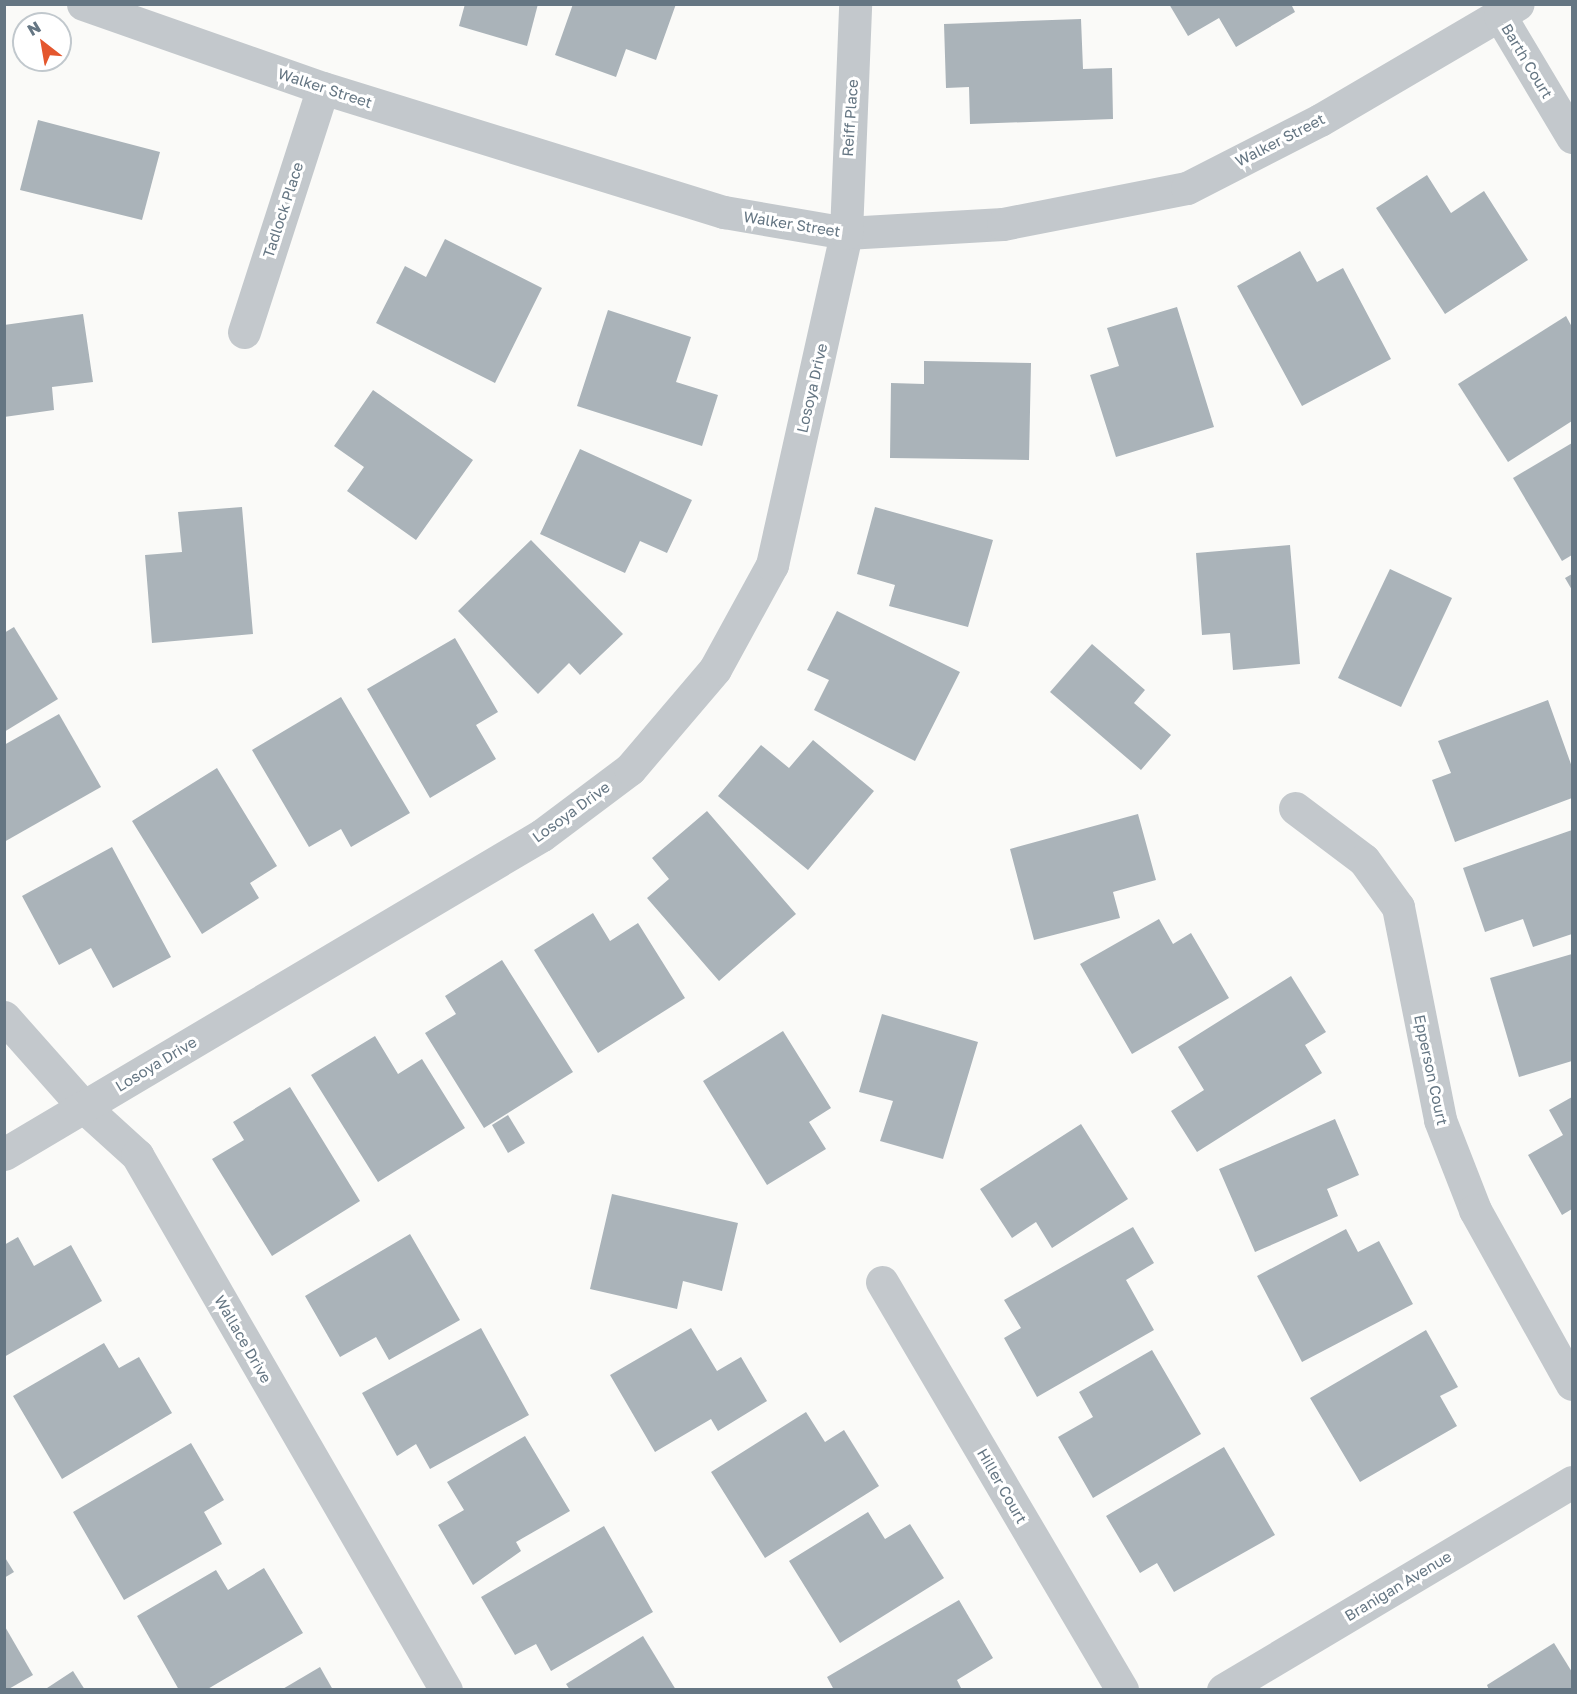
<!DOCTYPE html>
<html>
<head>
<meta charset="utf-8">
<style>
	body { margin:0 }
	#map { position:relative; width:1577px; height:1694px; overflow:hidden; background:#fafaf8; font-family:"Golos Text",sans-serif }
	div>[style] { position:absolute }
	.building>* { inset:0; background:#aab3b9 }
	.minor>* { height:33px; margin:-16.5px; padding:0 16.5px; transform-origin:16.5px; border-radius:16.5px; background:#c3c8cc }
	span { translate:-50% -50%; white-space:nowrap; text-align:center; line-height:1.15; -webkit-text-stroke:6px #fff; paint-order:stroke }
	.street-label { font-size:15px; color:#657683 }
	.frame { position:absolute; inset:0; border:6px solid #657683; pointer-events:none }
	.north { position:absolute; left:12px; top:12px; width:60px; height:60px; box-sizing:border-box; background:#fff; border:2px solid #c1c8cd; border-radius:50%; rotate:329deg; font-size:16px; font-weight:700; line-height:24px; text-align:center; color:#657683 }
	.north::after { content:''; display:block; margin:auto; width:21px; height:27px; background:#e4572e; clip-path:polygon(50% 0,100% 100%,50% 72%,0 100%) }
</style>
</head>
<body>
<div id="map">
	<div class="building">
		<div style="clip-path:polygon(465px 4px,538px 4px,527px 46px,459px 26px)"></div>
		<div style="clip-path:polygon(573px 4px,676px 4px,656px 60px,626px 49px,616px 77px,555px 55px)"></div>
		<div style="clip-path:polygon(1169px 4px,1291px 4px,1295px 12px,1236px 47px,1219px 18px,1188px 36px)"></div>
		<div style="clip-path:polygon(1081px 19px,1083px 69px,1112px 68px,1113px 119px,970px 124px,969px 87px,946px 88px,944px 24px)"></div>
		<div style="clip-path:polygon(38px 120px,160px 152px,142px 220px,20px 190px)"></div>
		<div style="clip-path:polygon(1427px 175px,1451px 213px,1484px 191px,1528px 260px,1445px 314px,1376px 208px)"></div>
		<div style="clip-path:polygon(445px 239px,542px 288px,495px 383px,376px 323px,405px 266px,426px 277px)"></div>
		<div style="clip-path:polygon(1300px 251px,1317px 282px,1343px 268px,1391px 359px,1302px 406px,1237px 286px)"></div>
		<div style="clip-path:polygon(1177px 307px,1214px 427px,1116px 457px,1090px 375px,1119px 366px,1107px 328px)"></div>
		<div style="clip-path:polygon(608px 310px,691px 337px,676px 382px,718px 395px,702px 446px,577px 406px)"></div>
		<div style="clip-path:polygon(83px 314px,93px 382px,52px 387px,54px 410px,4px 417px,4px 325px)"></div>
		<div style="clip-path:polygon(1566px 316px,1572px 327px,1572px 421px,1508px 462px,1458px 384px)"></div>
		<div style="clip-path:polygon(924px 361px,1031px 363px,1029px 460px,890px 458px,891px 383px,924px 384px)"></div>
		<div style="clip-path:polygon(373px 390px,473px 460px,416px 540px,347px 491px,364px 467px,334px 446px)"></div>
		<div style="clip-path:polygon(1572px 443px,1572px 555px,1562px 561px,1513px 478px)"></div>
		<div style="clip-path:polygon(580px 449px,692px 500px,667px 553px,640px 541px,625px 573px,540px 534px)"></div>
		<div style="clip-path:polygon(242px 507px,253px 634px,152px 643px,145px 555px,182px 552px,178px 512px)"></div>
		<div style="clip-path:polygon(875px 507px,993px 540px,968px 627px,889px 606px,895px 585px,857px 574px)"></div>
		<div style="clip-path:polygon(531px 540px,623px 634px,580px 675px,569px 663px,538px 694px,458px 611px)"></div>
		<div style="clip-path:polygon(1290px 545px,1300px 664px,1233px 670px,1230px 633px,1202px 635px,1196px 553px)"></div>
		<div style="clip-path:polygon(1390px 569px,1452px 598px,1401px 707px,1338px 678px)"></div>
		<div style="clip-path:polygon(1572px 574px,1572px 590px,1565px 578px)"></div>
		<div style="clip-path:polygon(837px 611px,960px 672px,915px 761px,814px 710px,829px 680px,807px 670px)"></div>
		<div style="clip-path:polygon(14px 627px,58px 699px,4px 732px,4px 633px)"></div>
		<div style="clip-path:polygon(455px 638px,498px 712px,476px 725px,496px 759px,430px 798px,367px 689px)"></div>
		<div style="clip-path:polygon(1092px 644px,1145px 690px,1134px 703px,1171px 735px,1141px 770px,1050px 692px)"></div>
		<div style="clip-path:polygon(341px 697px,410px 813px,351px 847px,341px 829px,309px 847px,252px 750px)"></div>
		<div style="clip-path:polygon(1548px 700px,1572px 767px,1572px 798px,1455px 842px,1432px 780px,1451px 773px,1438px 741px)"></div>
		<div style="clip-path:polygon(59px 714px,101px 787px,4px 842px,4px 745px)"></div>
		<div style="clip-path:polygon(813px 740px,874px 791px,808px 870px,718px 796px,761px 745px,789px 768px)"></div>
		<div style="clip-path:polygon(217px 768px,277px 866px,250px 883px,259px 898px,202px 934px,132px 821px)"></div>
		<div style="clip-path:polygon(707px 811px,796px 914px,719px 981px,647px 898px,669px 879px,652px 858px)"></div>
		<div style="clip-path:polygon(1138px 814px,1156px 880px,1113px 892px,1120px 918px,1034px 940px,1010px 849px)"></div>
		<div style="clip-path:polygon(1572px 830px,1572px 934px,1533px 947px,1523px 919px,1485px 932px,1463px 868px)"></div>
		<div style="clip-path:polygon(112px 847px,171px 957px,113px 988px,91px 948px,59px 965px,22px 896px)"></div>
		<div style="clip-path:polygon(593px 913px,610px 941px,638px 923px,685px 998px,598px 1053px,534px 950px)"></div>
		<div style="clip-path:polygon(1159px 919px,1173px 944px,1191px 933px,1229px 998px,1132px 1054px,1080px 964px)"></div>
		<div style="clip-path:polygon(1572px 954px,1572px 1061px,1519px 1077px,1490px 978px)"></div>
		<div style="clip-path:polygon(502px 960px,573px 1072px,484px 1128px,425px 1033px,456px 1014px,445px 996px)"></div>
		<div style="clip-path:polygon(1291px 976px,1326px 1032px,1305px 1045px,1322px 1073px,1197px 1152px,1171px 1111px,1204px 1090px,1178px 1047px)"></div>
		<div style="clip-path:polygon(882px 1014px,978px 1042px,943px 1159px,880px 1141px,893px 1101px,859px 1092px)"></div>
		<div style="clip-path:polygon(783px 1031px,831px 1108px,809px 1122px,826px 1149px,767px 1185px,703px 1081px)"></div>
		<div style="clip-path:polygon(375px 1036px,398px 1074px,422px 1059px,465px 1128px,378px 1182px,311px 1075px)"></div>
		<div style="clip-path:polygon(290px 1087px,360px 1201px,272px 1256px,212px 1159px,244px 1140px,233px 1122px)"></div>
		<div style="clip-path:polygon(1572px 1097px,1572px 1209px,1562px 1215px,1528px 1155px,1563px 1135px,1549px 1110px)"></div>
		<div style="clip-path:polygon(508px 1115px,525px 1143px,508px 1153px,492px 1125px)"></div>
		<div style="clip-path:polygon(1335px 1119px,1359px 1175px,1327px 1189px,1338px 1216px,1255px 1252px,1219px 1169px)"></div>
		<div style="clip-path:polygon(1081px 1124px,1128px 1199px,1052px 1248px,1036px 1222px,1012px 1238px,980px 1189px)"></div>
		<div style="clip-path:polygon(612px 1194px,738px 1223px,722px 1291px,683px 1281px,677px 1309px,590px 1289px)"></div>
		<div style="clip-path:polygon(1133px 1227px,1154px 1263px,1126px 1280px,1154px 1330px,1037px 1397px,1004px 1338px,1021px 1328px,1004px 1300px)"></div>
		<div style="clip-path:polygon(1346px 1229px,1358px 1252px,1379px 1241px,1413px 1304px,1302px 1362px,1257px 1276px)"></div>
		<div style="clip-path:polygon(410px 1234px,460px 1320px,389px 1360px,376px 1337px,340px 1357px,305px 1296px)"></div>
		<div style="clip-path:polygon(18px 1237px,34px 1266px,71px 1245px,102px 1301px,4px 1357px,4px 1245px)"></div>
		<div style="clip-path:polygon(481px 1328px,529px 1415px,430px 1469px,416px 1444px,397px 1456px,362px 1393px)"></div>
		<div style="clip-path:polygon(691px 1328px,717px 1371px,741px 1357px,767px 1401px,718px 1431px,711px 1419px,655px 1452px,610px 1375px)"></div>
		<div style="clip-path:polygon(1426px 1330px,1458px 1387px,1440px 1396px,1457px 1426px,1360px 1482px,1310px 1398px)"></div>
		<div style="clip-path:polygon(104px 1343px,119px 1368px,139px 1357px,172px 1413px,62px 1479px,13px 1396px)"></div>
		<div style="clip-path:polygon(1152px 1350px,1201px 1434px,1093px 1498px,1058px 1437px,1093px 1417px,1079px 1392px)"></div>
		<div style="clip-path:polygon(806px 1412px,825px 1442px,844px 1430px,879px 1486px,765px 1558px,711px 1472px)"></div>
		<div style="clip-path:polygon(525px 1436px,570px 1511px,516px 1542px,521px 1551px,473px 1585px,438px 1525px,464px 1510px,447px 1482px)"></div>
		<div style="clip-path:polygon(191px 1443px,224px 1500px,204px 1512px,222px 1544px,124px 1600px,73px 1512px)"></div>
		<div style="clip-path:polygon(1224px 1447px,1275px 1535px,1174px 1592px,1157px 1563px,1140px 1573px,1106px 1516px)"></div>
		<div style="clip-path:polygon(868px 1512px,885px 1539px,910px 1524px,944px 1578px,840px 1643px,789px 1561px)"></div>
		<div style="clip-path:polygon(604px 1526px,653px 1612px,551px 1671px,536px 1644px,515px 1655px,481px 1597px)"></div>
		<div style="clip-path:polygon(4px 1556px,14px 1572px,4px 1578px)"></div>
		<div style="clip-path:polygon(264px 1568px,303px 1633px,206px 1690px,179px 1690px,137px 1616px,216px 1570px,228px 1590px)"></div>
		<div style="clip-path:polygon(959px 1600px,993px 1658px,957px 1680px,962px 1690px,834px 1690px,827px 1677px)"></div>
		<div style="clip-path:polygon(4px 1625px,33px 1675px,7px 1690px,4px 1690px)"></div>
		<div style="clip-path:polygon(643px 1636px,676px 1690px,570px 1690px,566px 1684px)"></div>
		<div style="clip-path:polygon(1554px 1643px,1572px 1672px,1572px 1690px,1489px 1690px,1487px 1685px)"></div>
		<div style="clip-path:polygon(320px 1667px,333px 1690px,281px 1690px)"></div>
		<div style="clip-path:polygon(73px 1671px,85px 1690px,44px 1690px)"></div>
	</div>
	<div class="minor">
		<div style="left:83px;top:4px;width:254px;rotate:19.3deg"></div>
		<div style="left:323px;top:88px;width:420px;rotate:17.2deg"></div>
		<div style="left:724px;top:212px;width:124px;rotate:9.8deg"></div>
		<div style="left:846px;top:233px;width:157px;rotate:-3.3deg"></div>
		<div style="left:1003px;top:224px;width:187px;rotate:-11.1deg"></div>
		<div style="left:1187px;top:188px;width:149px;rotate:-27.1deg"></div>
		<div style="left:1320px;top:120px;width:229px;rotate:-30.4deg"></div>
		<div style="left:1500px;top:16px;width:141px;rotate:59.2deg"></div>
		<div style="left:244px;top:332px;width:256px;rotate:-72.1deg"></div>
		<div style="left:1295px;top:808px;width:86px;rotate:37deg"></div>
		<div style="left:1364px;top:860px;width:58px;rotate:54.1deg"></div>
		<div style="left:1398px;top:907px;width:217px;rotate:78.8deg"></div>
		<div style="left:1440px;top:1120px;width:97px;rotate:68.7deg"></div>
		<div style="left:1475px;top:1210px;width:199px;rotate:60.9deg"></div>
		<div style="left:4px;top:1017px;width:120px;rotate:48.4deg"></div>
		<div style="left:84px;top:1107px;width:72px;rotate:42.2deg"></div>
		<div style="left:137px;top:1155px;width:618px;rotate:59.99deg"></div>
		<div style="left:4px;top:1154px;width:625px;rotate:-30.67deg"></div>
		<div style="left:542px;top:835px;width:110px;rotate:-36.9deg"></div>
		<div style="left:630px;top:769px;width:131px;rotate:-49.6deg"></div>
		<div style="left:715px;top:669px;width:119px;rotate:-61.3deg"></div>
		<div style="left:772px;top:565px;width:340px;rotate:-77.4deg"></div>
		<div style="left:846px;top:233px;width:229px;rotate:-87.7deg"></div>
		<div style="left:882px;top:1282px;width:473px;rotate:59.5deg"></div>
		<div style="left:1223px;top:1690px;width:406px;rotate:-30.8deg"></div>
	</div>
	<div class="street-label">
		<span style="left:1527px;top:61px;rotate:59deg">Barth Court</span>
		<span style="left:325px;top:88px;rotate:18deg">Walker Street</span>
		<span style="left:850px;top:118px;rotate:-86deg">Reiff Place</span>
		<span style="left:1280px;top:140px;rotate:-27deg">Walker Street</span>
		<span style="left:283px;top:210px;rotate:-72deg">Tadlock Place</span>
		<span style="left:792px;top:224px;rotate:9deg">Walker Street</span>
		<span style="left:812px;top:388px;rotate:-77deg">Losoya Drive</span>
		<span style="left:571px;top:812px;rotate:-36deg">Losoya Drive</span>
		<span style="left:156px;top:1064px;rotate:-31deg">Losoya Drive</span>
		<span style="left:1431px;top:1070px;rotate:78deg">Epperson Court</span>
		<span style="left:243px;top:1339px;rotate:60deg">Wallace Drive</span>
		<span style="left:1002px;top:1486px;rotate:60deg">Hiller Court</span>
		<span style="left:1398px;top:1586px;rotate:-31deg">Branigan Avenue</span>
	</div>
	<div class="frame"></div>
	<div class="north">N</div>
</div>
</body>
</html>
